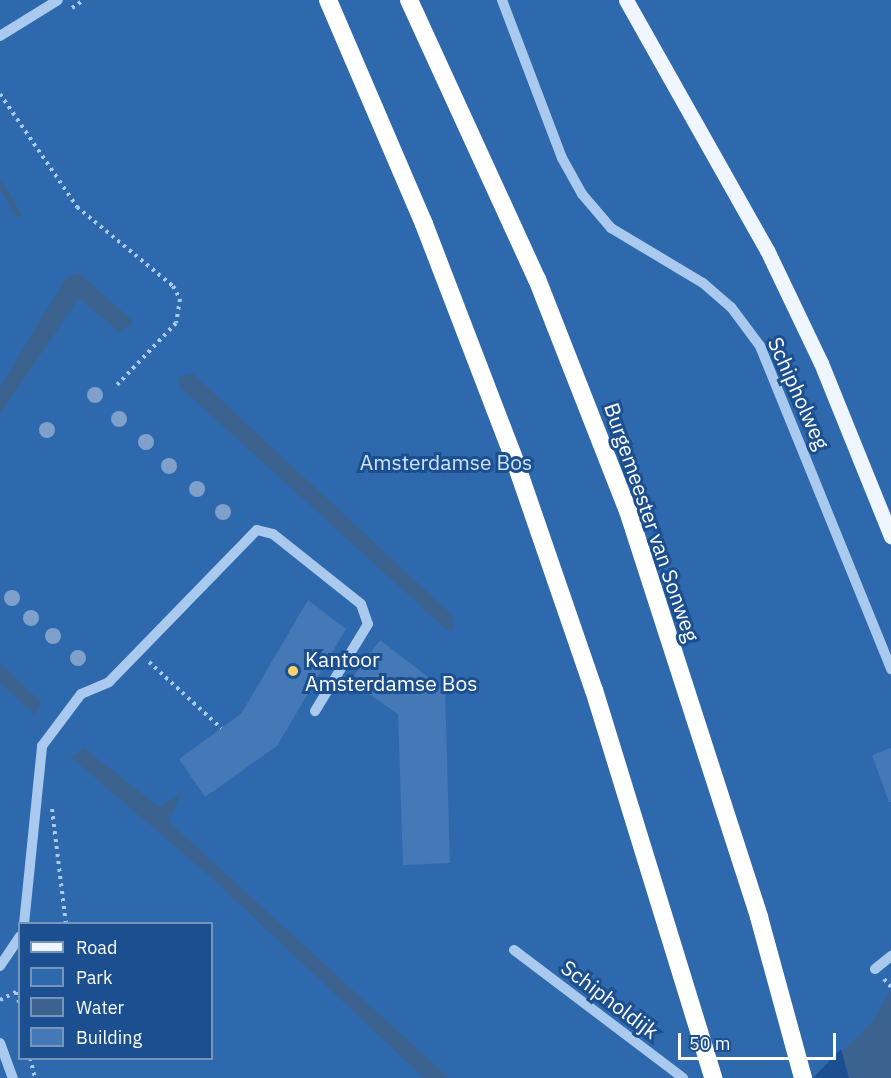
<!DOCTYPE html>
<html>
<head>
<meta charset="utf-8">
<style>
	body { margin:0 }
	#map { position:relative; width:891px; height:1078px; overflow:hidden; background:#1b4f8f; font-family:"IBM Plex Sans",sans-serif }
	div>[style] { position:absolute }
	.green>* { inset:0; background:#2e69ad }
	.water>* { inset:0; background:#3c6290 }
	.pier>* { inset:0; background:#1b4f8f }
	.stream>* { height:6px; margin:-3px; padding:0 3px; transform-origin:3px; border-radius:3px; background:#3c6290 }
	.building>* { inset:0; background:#4478b7 }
	.path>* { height:4px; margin-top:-2px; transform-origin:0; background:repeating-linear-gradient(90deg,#a9c9ee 0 3px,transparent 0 7.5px) }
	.minor>* { height:10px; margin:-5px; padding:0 5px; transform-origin:5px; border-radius:5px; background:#a9c9ee }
	.major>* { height:15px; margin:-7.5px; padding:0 7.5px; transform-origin:7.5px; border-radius:7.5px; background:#f0f6ff }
	.highway>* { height:18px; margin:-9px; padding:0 9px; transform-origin:9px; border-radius:9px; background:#fff }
	.trees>* { width:16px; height:16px; margin:-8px; border-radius:50%; background:#7ea0ca }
	.dots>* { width:16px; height:16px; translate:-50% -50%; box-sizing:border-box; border:3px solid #1b4f8f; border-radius:50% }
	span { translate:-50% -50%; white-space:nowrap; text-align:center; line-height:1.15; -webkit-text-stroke:6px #1b4f8f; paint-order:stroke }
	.street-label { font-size:21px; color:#fff }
	.park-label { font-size:21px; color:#cfe3fa }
	.poi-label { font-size:21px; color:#fff }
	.left { translate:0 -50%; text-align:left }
	.legend { position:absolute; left:18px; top:922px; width:195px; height:138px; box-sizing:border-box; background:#1b4f8f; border:2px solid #7695bc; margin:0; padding:8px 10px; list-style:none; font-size:18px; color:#fff }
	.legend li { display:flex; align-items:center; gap:12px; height:30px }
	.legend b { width:30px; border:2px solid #7695bc }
	.scale { position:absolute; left:678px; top:1033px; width:158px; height:27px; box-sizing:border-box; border:3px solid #fff; border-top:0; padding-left:8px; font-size:18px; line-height:21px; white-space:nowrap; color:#fff; -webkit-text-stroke:4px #1b4f8f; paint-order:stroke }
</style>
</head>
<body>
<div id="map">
	<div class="green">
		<div style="clip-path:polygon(evenodd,0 0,891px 0,891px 1078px,0 1078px,0 0,20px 924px,212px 924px,212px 1058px,20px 1058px,20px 924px)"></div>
	</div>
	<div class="water">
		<div style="clip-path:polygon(79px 273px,132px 320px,131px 325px,119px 332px,79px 298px,0 414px,0 387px,66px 278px)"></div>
		<div style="clip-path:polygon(192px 373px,452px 615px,453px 629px,448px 631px,180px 387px,178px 378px)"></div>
		<div style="clip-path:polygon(0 663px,41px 702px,35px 715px,0 683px)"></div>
		<div style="clip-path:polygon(84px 748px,159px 807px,181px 793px,169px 822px,449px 1078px,424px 1078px,214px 880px,71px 757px)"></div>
		<div style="clip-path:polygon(891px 990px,891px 1078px,817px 1078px,872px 1022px)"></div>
	</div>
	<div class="pier">
		<div style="clip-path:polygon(841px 1049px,849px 1078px,814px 1078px,815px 1076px)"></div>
	</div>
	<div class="stream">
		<div style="left:0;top:184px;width:35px;rotate:59deg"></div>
	</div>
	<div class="building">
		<div style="clip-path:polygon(308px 600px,346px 629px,277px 746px,205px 797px,179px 759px,241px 714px)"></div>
		<div style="clip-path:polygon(380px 640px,445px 690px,450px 863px,403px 865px,398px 714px,350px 681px)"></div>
		<div style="clip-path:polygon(891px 748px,891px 802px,889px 802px,872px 755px)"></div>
	</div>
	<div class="path">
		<div style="left:72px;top:8px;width:14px;rotate:-34deg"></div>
		<div style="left:0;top:94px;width:137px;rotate:55.7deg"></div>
		<div style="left:77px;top:207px;width:124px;rotate:39.5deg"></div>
		<div style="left:173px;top:286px;width:15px;rotate:62deg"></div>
		<div style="left:180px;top:299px;width:24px;rotate:99deg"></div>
		<div style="left:176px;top:323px;width:86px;rotate:133.6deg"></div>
		<div style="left:149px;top:662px;width:98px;rotate:42.5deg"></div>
		<div style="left:52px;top:809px;width:116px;rotate:83.1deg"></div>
		<div style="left:884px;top:979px;width:11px;rotate:49deg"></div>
		<div style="left:17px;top:992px;width:16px;rotate:79deg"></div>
		<div style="left:0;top:1000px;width:22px;rotate:-27deg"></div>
		<div style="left:30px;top:1058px;width:21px;rotate:76deg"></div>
	</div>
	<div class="minor">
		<div style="left:502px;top:0;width:169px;rotate:69.2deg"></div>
		<div style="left:562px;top:158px;width:41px;rotate:60.9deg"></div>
		<div style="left:582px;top:194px;width:45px;rotate:49.5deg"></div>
		<div style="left:611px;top:228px;width:107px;rotate:30.9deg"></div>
		<div style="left:703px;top:283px;width:37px;rotate:41deg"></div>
		<div style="left:731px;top:307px;width:49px;rotate:53.4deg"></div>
		<div style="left:760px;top:346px;width:349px;rotate:67.9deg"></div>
		<div style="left:0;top:36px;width:68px;rotate:-31.8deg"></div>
		<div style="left:24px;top:924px;width:179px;rotate:-84.2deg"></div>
		<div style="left:42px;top:746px;width:65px;rotate:-53.1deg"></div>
		<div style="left:81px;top:694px;width:30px;rotate:-23deg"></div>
		<div style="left:109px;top:682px;width:212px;rotate:-45.8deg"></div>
		<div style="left:257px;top:530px;width:16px;rotate:14deg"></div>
		<div style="left:273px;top:534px;width:112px;rotate:38.5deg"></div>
		<div style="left:361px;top:604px;width:21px;rotate:71deg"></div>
		<div style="left:368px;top:624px;width:102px;rotate:121.3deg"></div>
		<div style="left:514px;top:950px;width:212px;rotate:37.1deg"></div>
		<div style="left:0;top:966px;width:36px;rotate:-56deg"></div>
		<div style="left:875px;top:969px;width:21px;rotate:-39deg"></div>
		<div style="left:0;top:1043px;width:37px;rotate:70deg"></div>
	</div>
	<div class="major">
		<div style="left:626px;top:0;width:287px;rotate:60.6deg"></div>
		<div style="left:767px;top:250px;width:125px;rotate:64.5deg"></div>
		<div style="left:821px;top:363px;width:187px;rotate:68deg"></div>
	</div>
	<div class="highway">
		<div style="left:328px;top:0;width:244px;rotate:66.8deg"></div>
		<div style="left:424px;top:224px;width:257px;rotate:69deg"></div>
		<div style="left:516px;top:464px;width:239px;rotate:71deg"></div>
		<div style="left:594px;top:690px;width:406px;rotate:72.9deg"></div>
		<div style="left:409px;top:0;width:307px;rotate:65.4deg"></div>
		<div style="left:537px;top:279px;width:249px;rotate:68.6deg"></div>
		<div style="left:628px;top:511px;width:427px;rotate:72.1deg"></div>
		<div style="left:759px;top:917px;width:167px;rotate:74.7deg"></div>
	</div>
	<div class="trees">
		<div style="left:95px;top:395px"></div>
		<div style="left:119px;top:419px"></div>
		<div style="left:47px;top:430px"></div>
		<div style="left:146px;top:442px"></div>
		<div style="left:169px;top:466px"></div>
		<div style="left:197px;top:489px"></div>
		<div style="left:223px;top:512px"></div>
		<div style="left:12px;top:598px"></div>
		<div style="left:31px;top:618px"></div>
		<div style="left:53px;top:636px"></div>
		<div style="left:78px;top:658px"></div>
	</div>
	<div class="dots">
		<div style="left:293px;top:671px;background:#ffd166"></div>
	</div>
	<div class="street-label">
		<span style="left:799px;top:393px;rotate:66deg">Schipholweg</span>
		<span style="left:652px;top:522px;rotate:71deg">Burgemeester van Sonweg</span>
		<span style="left:610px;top:999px;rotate:37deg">Schipholdijk</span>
	</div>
	<div class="park-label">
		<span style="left:446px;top:462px">Amsterdamse Bos</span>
	</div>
	<div class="poi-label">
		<span class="left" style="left:305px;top:671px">Kantoor<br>Amsterdamse Bos</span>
	</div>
	<ul class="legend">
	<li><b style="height:8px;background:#f0f6ff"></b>Road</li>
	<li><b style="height:16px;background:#2e69ad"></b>Park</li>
	<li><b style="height:16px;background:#3c6290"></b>Water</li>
	<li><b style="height:16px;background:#4478b7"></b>Building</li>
	</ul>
	<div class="scale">50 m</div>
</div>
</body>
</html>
